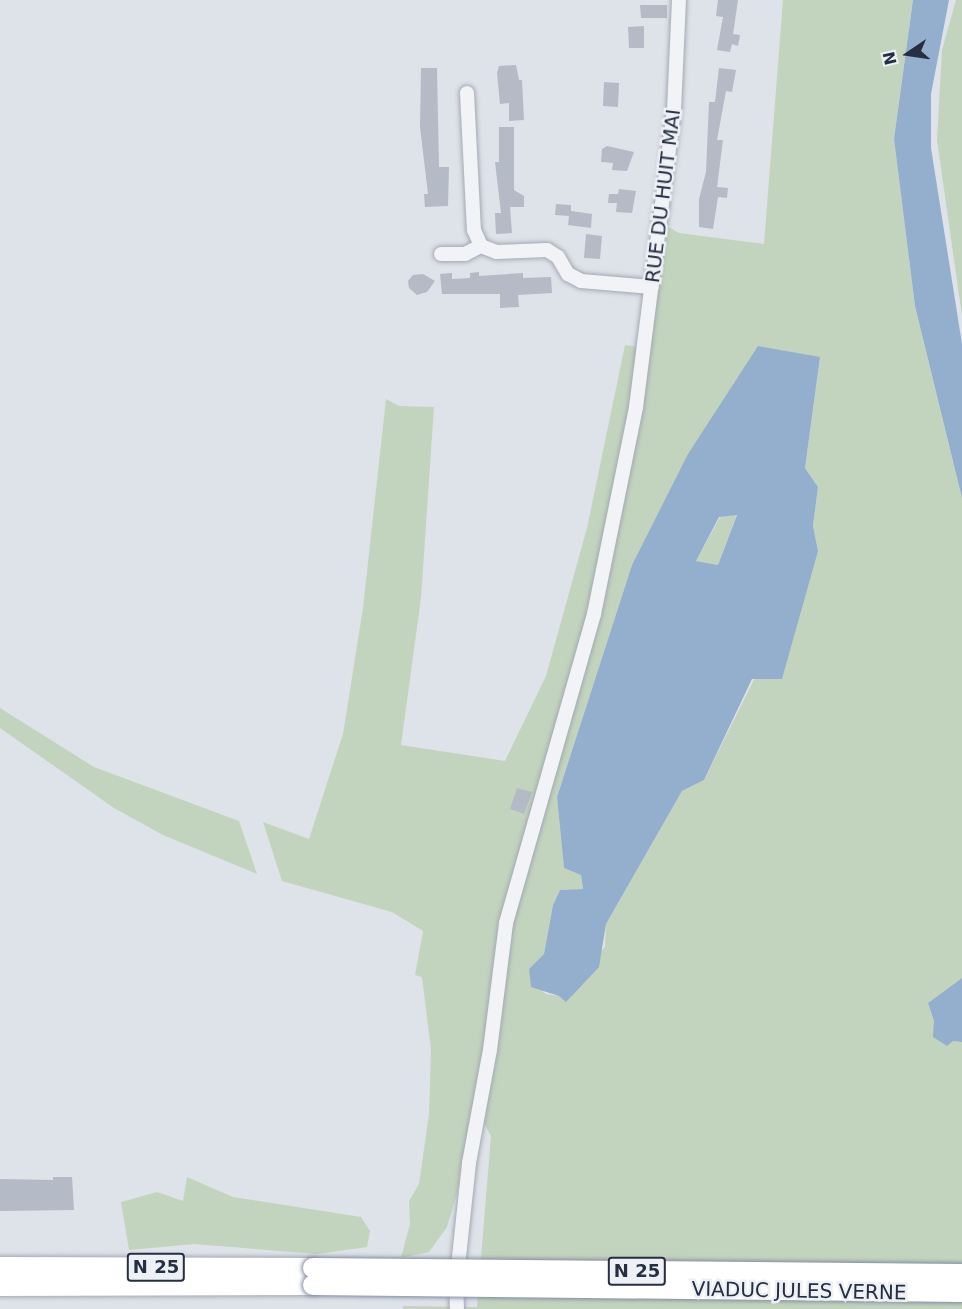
<!DOCTYPE html>
<html>
<head>
<meta charset="utf-8">
<style>
	body { margin:0 }
	#map { position:relative; width:962px; height:1309px; overflow:hidden; background:#dee2e9; font-family:"DejaVu Sans",sans-serif }
	div>[style] { position:absolute }
	.green>* { inset:0; background:#c3d4be }
	.water>* { inset:0; background:#94aecd }
	.building>* { inset:0; background:#b4bbc6 }
	.roads { filter:drop-shadow(0 0 2px #a3a9b3) drop-shadow(0 0 2px #a3a9b3) }
	.minor>* { height:14px; margin:-7px; padding:0 7px; transform-origin:7px; border-radius:7px; background:#f1f3f7 }
	.highway>* { height:20px; margin:-10px; padding:0 10px; transform-origin:10px; border-radius:10px; background:#fff }
	.bridges { filter:drop-shadow(0 0 2px #838ea1) drop-shadow(0 0 2px #838ea1) }
	.highway-bridge>* { height:20px; margin:-10px; padding:0 10px; transform-origin:10px; border-radius:10px; background:#fff }
	span { translate:-50% -50%; white-space:nowrap; text-align:center; line-height:1.15; -webkit-text-stroke:5px #edf1f6; paint-order:stroke }
	.shield-label span { padding:2px 4px; background:#edf1f6; border:2px solid; border-radius:4px; -webkit-text-stroke-width:0 }
	.shield-label { font-size:18px; color:#252f41; font-weight:700 }
	.street-label { font-size:20px; color:#252f41 }
	.north { position:absolute; left:878px; top:24px; width:60px; height:60px; -webkit-text-stroke:4px #edf1f6; paint-order:stroke; rotate:257deg; font-size:16px; font-weight:700; line-height:24px; text-align:center; color:#252f41 }
	.north::after { content:''; display:block; margin:auto; width:21px; height:27px; background:#252f41; clip-path:polygon(50% 0,100% 100%,50% 72%,0 100%) }
</style>
</head>
<body>
<div id="map">
	<div class="green">
		<div style="clip-path:polygon(evenodd,783px 0,913px 0,894px 139px,915px 306px,962px 498px,962px 978px,928px 1003px,934px 1021px,953px 1041px,962px 1042px,962px 1309px,403px 1309px,403px 1306px,477px 1307px,491px 1136px,484px 1123px,476px 1130px,447px 1227px,429px 1252px,401px 1258px,410px 1224px,409px 1201px,419px 1184px,429px 1114px,431px 1050px,422px 977px,415px 975px,423px 931px,392px 912px,282px 881px,263px 822px,309px 839px,343px 734px,363px 608px,386px 399px,399px 406px,434px 407px,421px 598px,401px 745px,505px 761px,546px 676px,587px 528px,625px 345px,646px 348px,659px 238px,666px 241px,667px 226px,679px 233px,764px 244px,783px 0,820px 357px,805px 468px,818px 487px,813px 526px,818px 551px,704px 780px,682px 791px,606px 924px,605px 947px,559px 996px,546px 994px,538px 987px,553px 905px,560px 890px,583px 889px,581px 875px,564px 868px,557px 797px,632px 565px,820px 357px)"></div>
		<div style="clip-path:polygon(956px 0,962px 0,962px 316px,937px 140px,942px 50px)"></div>
		<div style="clip-path:polygon(737px 514px,718px 565px,696px 561px,720px 517px)"></div>
		<div style="clip-path:polygon(0 708px,94px 767px,239px 821px,257px 874px,163px 835px,114px 808px,0 728px)"></div>
		<div style="clip-path:polygon(187px 1177px,233px 1197px,361px 1217px,370px 1231px,367px 1247px,317px 1254px,194px 1244px,129px 1250px,121px 1202px,157px 1192px,183px 1201px)"></div>
	</div>
	<div class="water">
		<div style="clip-path:polygon(913px 0,949px 0,931px 94px,931px 148px,962px 344px,962px 498px,915px 306px,894px 139px)"></div>
		<div style="clip-path:polygon(evenodd,758px 346px,820px 357px,805px 468px,818px 487px,813px 526px,818px 551px,782px 679px,752px 679px,704px 780px,682px 791px,606px 924px,599px 967px,566px 1002px,559px 996px,531px 987px,529px 969px,544px 954px,553px 905px,560px 890px,583px 889px,581px 875px,564px 868px,557px 797px,632px 565px,688px 454px,758px 346px,737px 515px,718px 565px,696px 561px,719px 517px,737px 515px)"></div>
		<div style="clip-path:polygon(962px 978px,962px 1042px,953px 1041px,947px 1046px,933px 1037px,934px 1021px,928px 1003px)"></div>
	</div>
	<div class="building">
		<div style="clip-path:polygon(718px 0,738px 0,733px 34px,740px 35px,738px 46px,732px 44px,730px 52px,717px 50px,723px 17px,716px 16px)"></div>
		<div style="clip-path:polygon(640px 5px,667px 5px,667px 18px,641px 18px)"></div>
		<div style="clip-path:polygon(644px 26px,644px 48px,629px 48px,628px 27px)"></div>
		<div style="clip-path:polygon(516px 65px,519px 80px,522px 80px,524px 120px,509px 121px,509px 103px,500px 104px,497px 73px,499px 66px)"></div>
		<div style="clip-path:polygon(421px 68px,437px 68px,439px 167px,449px 167px,448px 206px,425px 207px,424px 194px,428px 194px,420px 127px)"></div>
		<div style="clip-path:polygon(719px 68px,736px 70px,732px 92px,726px 91px,717px 140px,723px 140px,717px 187px,728px 188px,727px 198px,718px 197px,713px 229px,699px 227px,699px 199px,706px 172px,709px 102px,715px 102px)"></div>
		<div style="clip-path:polygon(604px 82px,619px 83px,618px 107px,603px 106px)"></div>
		<div style="clip-path:polygon(499px 127px,514px 127px,514px 190px,524px 196px,524px 207px,510px 207px,512px 233px,496px 234px,495px 213px,501px 213px,495px 162px,499px 162px)"></div>
		<div style="clip-path:polygon(607px 146px,634px 152px,627px 171px,612px 170px,613px 163px,601px 162px,602px 149px)"></div>
		<div style="clip-path:polygon(619px 189px,636px 191px,632px 213px,616px 212px,617px 203px,608px 203px,609px 194px,618px 194px)"></div>
		<div style="clip-path:polygon(556px 204px,571px 205px,571px 211px,592px 214px,591px 228px,568px 225px,569px 216px,555px 215px)"></div>
		<div style="clip-path:polygon(586px 234px,602px 236px,600px 259px,584px 258px)"></div>
		<div style="clip-path:polygon(479px 272px,479px 276px,523px 273px,523px 278px,551px 277px,552px 293px,518px 295px,519px 307px,500px 308px,500px 294px,442px 294px,440px 274px,452px 273px,452px 279px,470px 278px,470px 273px)"></div>
		<div style="clip-path:polygon(423px 274px,435px 281px,427px 292px,417px 295px,409px 288px,408px 281px,413px 275px)"></div>
		<div style="clip-path:polygon(517px 788px,532px 792px,524px 814px,510px 809px)"></div>
		<div style="clip-path:polygon(53px 1177px,72px 1177px,74px 1210px,0 1211px,0 1179px,53px 1180px)"></div>
	</div>
	<div class="roads">
		<div class="minor">
			<div style="left:467px;top:93px;width:137px;rotate:87.1deg"></div>
			<div style="left:474px;top:230px;width:17px;rotate:66deg"></div>
			<div style="left:481px;top:246px;width:17px;rotate:21deg"></div>
			<div style="left:497px;top:252px;width:50px;rotate:-2.3deg"></div>
			<div style="left:547px;top:250px;width:13px;rotate:32deg"></div>
			<div style="left:558px;top:257px;width:20px;rotate:60deg"></div>
			<div style="left:568px;top:274px;width:15px;rotate:28deg"></div>
			<div style="left:581px;top:281px;width:71px;rotate:4.8deg"></div>
			<div style="left:441px;top:254px;width:24px"></div>
			<div style="left:465px;top:254px;width:18px;rotate:-27deg"></div>
			<div style="left:457px;top:1309px;width:24px;rotate:-92deg"></div>
			<div style="left:456px;top:1285px;width:123px;rotate:-83.9deg"></div>
			<div style="left:469px;top:1163px;width:115px;rotate:-79.5deg"></div>
			<div style="left:490px;top:1050px;width:128px;rotate:-82.8deg"></div>
			<div style="left:506px;top:923px;width:321px;rotate:-74.1deg"></div>
			<div style="left:594px;top:614px;width:211px;rotate:-78.5deg"></div>
			<div style="left:636px;top:407px;width:299px;rotate:-82.7deg"></div>
			<div style="left:674px;top:110px;width:110px;rotate:-87.4deg"></div>
		</div>
		<div class="highway">
			<div style="left:0;top:1267px;width:313px;rotate:0.2deg"></div>
			<div style="left:0;top:1286px;width:313px;rotate:-0.2deg"></div>
		</div>
	</div>
	<div class="bridges">
		<div class="highway-bridge">
			<div style="left:313px;top:1268px;width:649px;rotate:0.53deg"></div>
			<div style="left:313px;top:1285px;width:649px;rotate:0.62deg"></div>
		</div>
	</div>
	<div class="shield-label">
		<span style="left:156px;top:1267px">N 25</span>
		<span style="left:637px;top:1271px">N 25</span>
	</div>
	<div class="street-label">
		<span style="left:663px;top:196px;rotate:-83deg">RUE DU HUIT MAI</span>
		<span style="left:799px;top:1291px;rotate:1deg">VIADUC JULES VERNE</span>
	</div>
	<div class="north">N</div>
</div>
</body>
</html>
